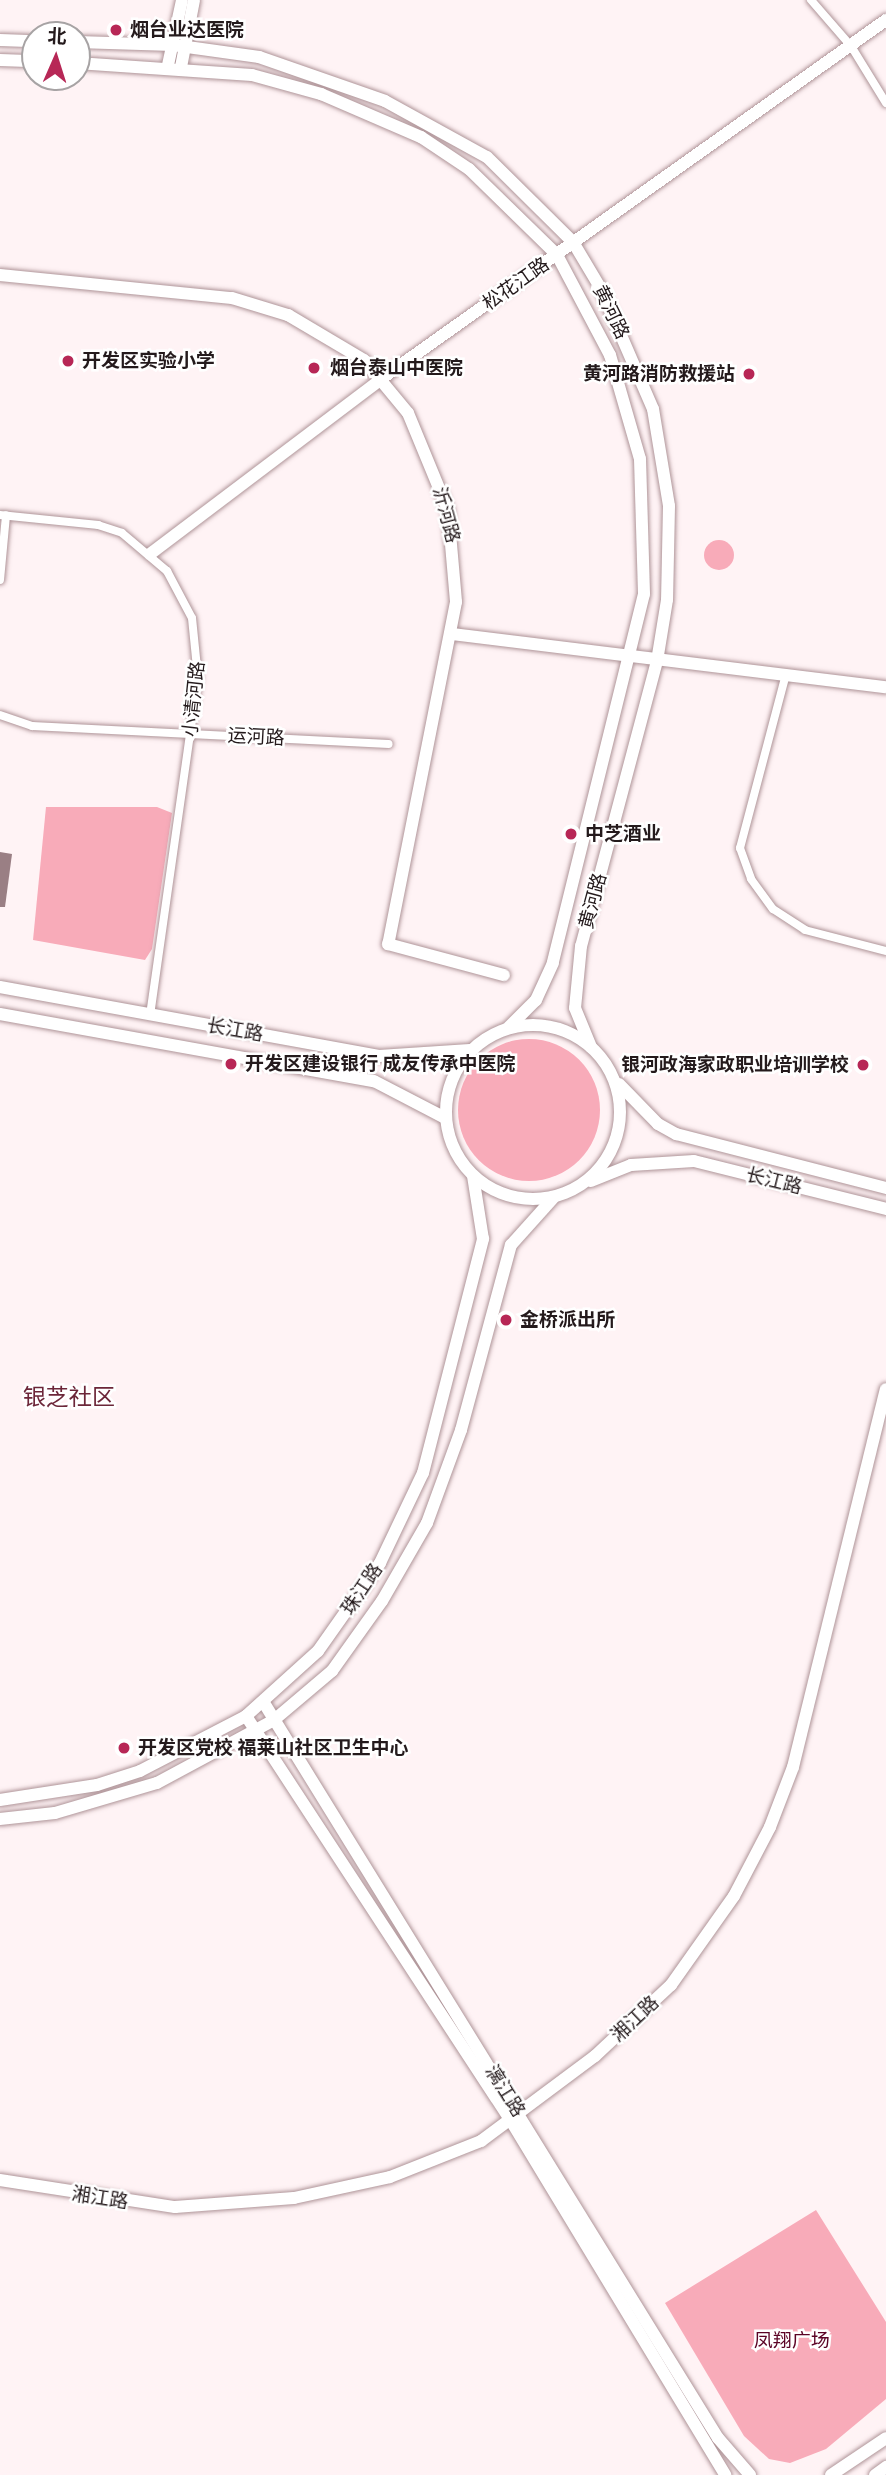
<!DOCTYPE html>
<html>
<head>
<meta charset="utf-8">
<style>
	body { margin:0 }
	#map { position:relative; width:886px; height:2475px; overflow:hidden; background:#fff3f5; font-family:"DM Sans","Noto Sans SC",sans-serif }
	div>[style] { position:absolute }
	.green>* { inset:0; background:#f8abb9 }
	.round { border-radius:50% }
	.building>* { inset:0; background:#9a7f84 }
	.roads { filter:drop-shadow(0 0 2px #af9498) drop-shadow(0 0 2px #af9498) }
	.street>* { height:8px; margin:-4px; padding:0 4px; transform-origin:4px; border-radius:4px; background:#fff }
	.secondary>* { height:12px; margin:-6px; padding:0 6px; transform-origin:6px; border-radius:6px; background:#fff }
	.primary>* { height:12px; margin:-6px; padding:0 6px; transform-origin:6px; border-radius:6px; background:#fff }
	.primary>.ring { margin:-6px; padding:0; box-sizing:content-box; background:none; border:12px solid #fff; border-radius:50% }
	.dots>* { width:19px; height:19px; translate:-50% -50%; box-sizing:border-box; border:4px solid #fff; border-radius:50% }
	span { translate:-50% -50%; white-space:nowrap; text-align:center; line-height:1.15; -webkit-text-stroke:5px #fff; paint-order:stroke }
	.poi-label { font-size:19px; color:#241a1c; font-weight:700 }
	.left { translate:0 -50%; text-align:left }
	.right { translate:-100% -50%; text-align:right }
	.street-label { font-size:19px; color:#241a1c }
	.park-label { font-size:19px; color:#5b0325 }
	.quarter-label { font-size:23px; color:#6c2639 }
	.north { position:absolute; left:21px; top:21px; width:70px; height:70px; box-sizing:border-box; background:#fff; border:2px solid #a7a3a4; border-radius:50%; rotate:3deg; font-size:19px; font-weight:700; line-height:28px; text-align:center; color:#241a1c }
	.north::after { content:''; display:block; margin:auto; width:24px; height:32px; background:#b72756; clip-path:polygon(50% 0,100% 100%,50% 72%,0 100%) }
</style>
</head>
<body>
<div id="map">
	<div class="green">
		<div class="round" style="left:704px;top:540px;width:30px;height:30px"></div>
		<div style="clip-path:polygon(46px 807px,157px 807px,172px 813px,152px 949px,145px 960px,33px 940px)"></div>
		<div class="round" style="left:458px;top:1039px;width:142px;height:142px"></div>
		<div style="clip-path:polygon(816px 2210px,886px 2322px,886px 2399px,826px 2449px,790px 2463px,769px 2459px,744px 2436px,665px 2303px)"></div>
	</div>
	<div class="building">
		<div style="clip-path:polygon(0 852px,12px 854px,5px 907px,0 907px)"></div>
	</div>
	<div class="roads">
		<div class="street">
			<div style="left:811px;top:0;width:61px;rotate:49deg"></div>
			<div style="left:851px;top:46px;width:67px;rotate:58.4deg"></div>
			<div style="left:0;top:515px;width:99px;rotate:5.8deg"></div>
			<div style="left:98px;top:525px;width:25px;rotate:18deg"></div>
			<div style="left:122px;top:533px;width:59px;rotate:40.2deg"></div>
			<div style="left:167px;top:571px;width:53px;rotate:62deg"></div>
			<div style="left:192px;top:618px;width:60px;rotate:84.3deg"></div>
			<div style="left:198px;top:678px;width:339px;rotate:98.1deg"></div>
			<div style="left:0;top:580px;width:65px;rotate:-84.7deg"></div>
			<div style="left:786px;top:674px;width:180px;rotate:104.8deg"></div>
			<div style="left:740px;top:848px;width:33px;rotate:70deg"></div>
			<div style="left:751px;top:879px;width:37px;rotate:54deg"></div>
			<div style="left:773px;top:909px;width:38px;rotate:33deg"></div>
			<div style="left:805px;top:930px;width:84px;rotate:14.5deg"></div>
			<div style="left:0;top:715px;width:34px;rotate:19deg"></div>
			<div style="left:32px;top:726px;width:357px;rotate:2.9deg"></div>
		</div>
		<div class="secondary">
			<div style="left:168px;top:65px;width:66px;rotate:-77.8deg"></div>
			<div style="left:181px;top:67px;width:68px;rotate:-79deg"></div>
			<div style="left:0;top:275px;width:233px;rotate:5.7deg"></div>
			<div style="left:232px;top:298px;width:59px;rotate:16.9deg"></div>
			<div style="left:288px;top:315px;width:88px;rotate:30.6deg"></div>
			<div style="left:364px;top:360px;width:69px;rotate:50.3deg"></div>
			<div style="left:408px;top:413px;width:105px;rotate:67.6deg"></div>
			<div style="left:448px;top:510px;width:92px;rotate:85deg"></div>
			<div style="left:456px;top:602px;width:349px;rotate:101.2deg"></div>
			<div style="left:388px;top:944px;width:120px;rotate:15deg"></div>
			<div style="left:150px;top:554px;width:290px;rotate:-37.1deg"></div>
			<div style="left:381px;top:379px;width:620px;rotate:-35.41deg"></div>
			<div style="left:452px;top:634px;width:437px;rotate:7deg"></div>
			<div style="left:264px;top:1703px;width:864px;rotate:58.3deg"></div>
			<div style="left:718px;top:2438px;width:49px;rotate:49.1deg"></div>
			<div style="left:246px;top:1716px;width:484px;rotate:56.8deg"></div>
			<div style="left:511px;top:2121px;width:414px;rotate:58.8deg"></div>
			<div style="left:0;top:1800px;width:98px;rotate:-8.8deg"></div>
			<div style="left:97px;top:1785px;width:45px;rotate:-18deg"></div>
			<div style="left:140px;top:1771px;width:119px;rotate:-27.4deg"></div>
			<div style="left:246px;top:1716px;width:97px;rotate:-42.1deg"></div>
			<div style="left:318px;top:1651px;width:108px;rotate:-54.8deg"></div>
			<div style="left:380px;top:1563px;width:100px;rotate:-64.5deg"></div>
			<div style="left:423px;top:1473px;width:242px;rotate:-75.6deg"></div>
			<div style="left:483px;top:1239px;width:64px;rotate:-99deg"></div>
			<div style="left:0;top:1819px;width:55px;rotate:-6.2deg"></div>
			<div style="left:55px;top:1813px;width:106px;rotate:-16.4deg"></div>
			<div style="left:157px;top:1783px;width:133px;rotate:-28.3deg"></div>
			<div style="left:274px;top:1720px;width:76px;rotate:-40.2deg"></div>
			<div style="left:332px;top:1671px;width:86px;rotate:-54.5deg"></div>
			<div style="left:382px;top:1601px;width:90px;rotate:-60deg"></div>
			<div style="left:427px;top:1523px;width:99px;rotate:-69.9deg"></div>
			<div style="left:461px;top:1430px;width:192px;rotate:-74.9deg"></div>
			<div style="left:511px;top:1245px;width:64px;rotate:-48.1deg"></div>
			<div style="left:0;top:2180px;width:177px;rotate:8.8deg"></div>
			<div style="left:175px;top:2207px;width:119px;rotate:-4.3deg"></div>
			<div style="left:294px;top:2198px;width:98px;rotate:-12.3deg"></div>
			<div style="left:390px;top:2177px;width:98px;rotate:-21.6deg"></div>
			<div style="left:481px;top:2141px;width:142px;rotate:-36.7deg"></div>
			<div style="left:595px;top:2056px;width:104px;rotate:-43.1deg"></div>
			<div style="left:671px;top:1985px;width:109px;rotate:-54.7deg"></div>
			<div style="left:734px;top:1896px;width:78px;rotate:-62.4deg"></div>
			<div style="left:770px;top:1827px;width:64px;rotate:-69deg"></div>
			<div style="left:793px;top:1767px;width:389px;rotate:-76.2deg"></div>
		</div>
		<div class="primary">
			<div style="left:0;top:40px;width:35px;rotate:2deg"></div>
			<div style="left:77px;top:42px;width:96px;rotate:1.8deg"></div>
			<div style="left:173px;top:45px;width:87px;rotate:7.9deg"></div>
			<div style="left:259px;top:57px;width:133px;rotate:19.2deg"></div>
			<div style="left:385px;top:101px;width:116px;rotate:28.8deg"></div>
			<div style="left:487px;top:157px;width:121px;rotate:44.7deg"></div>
			<div style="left:573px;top:242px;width:55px;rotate:59.2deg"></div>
			<div style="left:601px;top:289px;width:131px;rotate:66.6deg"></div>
			<div style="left:653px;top:409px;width:98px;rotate:80.6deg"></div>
			<div style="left:669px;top:506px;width:94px;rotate:91.2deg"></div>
			<div style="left:667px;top:600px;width:62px;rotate:99.3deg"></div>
			<div style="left:657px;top:661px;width:295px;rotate:104.9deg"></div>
			<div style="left:581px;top:946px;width:62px;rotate:95.5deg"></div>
			<div style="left:575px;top:1008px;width:42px;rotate:67.7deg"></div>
			<div style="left:0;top:60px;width:35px;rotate:2deg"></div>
			<div style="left:77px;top:63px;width:175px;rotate:3.9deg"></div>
			<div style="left:252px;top:75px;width:72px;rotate:15.4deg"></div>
			<div style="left:321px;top:94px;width:109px;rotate:23.3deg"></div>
			<div style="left:421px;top:137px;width:58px;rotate:33.7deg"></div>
			<div style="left:469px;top:169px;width:123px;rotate:44.3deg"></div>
			<div style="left:557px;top:255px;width:113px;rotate:62.1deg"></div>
			<div style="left:610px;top:355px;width:108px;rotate:73.9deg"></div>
			<div style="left:640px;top:459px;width:135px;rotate:88.3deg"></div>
			<div style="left:644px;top:594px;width:380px;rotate:103.9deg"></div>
			<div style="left:553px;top:963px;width:41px;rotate:114.7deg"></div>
			<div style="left:536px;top:1000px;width:38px;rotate:135deg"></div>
			<div style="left:0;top:987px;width:385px;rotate:10.3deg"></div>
			<div style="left:379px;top:1056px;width:91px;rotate:-3.8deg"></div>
			<div style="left:0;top:1014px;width:380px;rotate:10.2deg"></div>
			<div style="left:374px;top:1081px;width:80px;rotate:27.5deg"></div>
			<div class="ring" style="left:446px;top:1025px;width:162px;height:162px"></div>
			<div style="left:619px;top:1084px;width:56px;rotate:45.7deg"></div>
			<div style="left:658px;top:1124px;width:21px;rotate:29deg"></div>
			<div style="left:676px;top:1134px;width:217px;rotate:14.4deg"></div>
			<div style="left:591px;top:1181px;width:43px;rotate:-21.8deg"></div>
			<div style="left:631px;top:1165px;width:63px;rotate:-3.6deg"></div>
			<div style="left:694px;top:1161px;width:198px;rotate:14deg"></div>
			<div style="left:831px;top:2475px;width:66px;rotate:-33.9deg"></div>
			<div style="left:875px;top:2475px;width:14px;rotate:-36deg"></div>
		</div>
	</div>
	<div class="dots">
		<div style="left:116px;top:30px;background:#b72756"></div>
		<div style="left:68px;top:361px;background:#b72756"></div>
		<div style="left:314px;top:368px;background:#b72756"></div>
		<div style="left:749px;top:374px;background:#b72756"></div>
		<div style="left:571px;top:834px;background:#b72756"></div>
		<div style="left:231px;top:1064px;background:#b72756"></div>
		<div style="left:863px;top:1065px;background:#b72756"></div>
		<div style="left:506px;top:1320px;background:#b72756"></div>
		<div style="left:124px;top:1748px;background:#b72756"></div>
	</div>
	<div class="poi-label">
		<span class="left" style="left:130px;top:30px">烟台业达医院</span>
		<span class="left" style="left:82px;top:361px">开发区实验小学</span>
		<span class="left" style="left:330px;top:368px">烟台泰山中医院</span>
		<span class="right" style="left:735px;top:374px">黄河路消防救援站</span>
		<span class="left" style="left:585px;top:834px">中芝酒业</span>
		<span class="left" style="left:245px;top:1064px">开发区建设银行 成友传承中医院</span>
		<span class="right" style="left:849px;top:1065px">银河政海家政职业培训学校</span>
		<span class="left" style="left:520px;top:1320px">金桥派出所</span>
		<span class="left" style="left:138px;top:1748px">开发区党校 福莱山社区卫生中心</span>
	</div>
	<div class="street-label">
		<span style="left:516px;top:284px;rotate:-35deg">松花江路</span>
		<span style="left:611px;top:312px;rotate:64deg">黄河路</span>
		<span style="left:446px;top:515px;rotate:75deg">沂河路</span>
		<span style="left:194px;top:699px;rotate:-84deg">小清河路</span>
		<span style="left:256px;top:737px;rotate:3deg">运河路</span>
		<span style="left:593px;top:901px;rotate:-75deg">黄河路</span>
		<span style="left:235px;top:1030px;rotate:10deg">长江路</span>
		<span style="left:774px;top:1181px;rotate:14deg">长江路</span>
		<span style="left:362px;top:1589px;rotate:-56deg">珠江路</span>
		<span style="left:635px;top:2019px;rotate:-43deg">湘江路</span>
		<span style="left:505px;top:2091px;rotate:58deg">漓江路</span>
		<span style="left:100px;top:2198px;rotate:9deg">湘江路</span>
	</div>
	<div class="park-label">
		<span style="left:792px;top:2341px">凤翔广场</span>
	</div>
	<div class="quarter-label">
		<span style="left:69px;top:1397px">银芝社区</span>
	</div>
	<div class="north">北</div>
</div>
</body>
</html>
